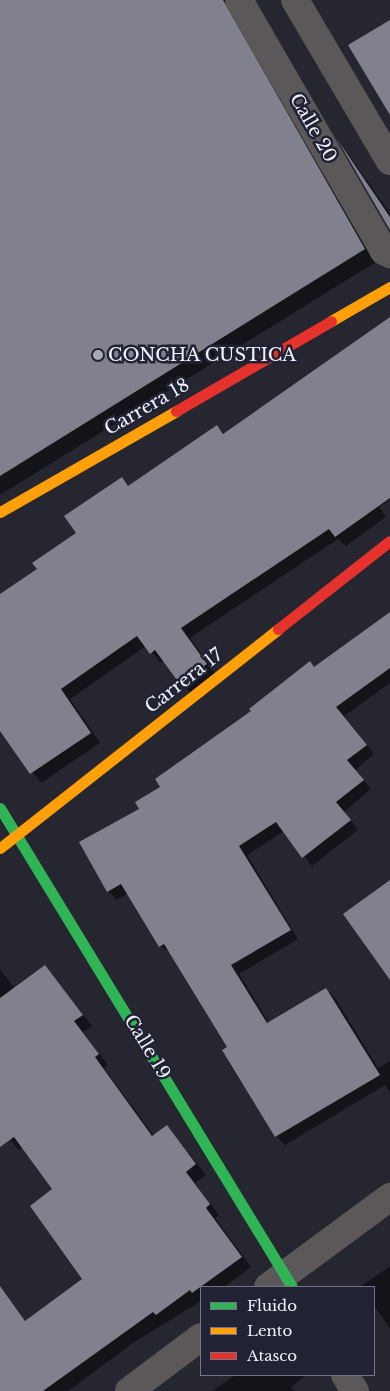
<!DOCTYPE html>
<html>
<head>
<meta charset="utf-8">
<style>
	body { margin:0 }
	#map { position:relative; width:390px; height:1391px; overflow:hidden; background:#252630; font-family:"Libre Baskerville",serif }
	div>[style] { position:absolute }
	.shadow>* { inset:0; background:#0007 }
	.building>* { inset:0; background:#80818c }
	.street>* { height:28px; margin:-14px; padding:0 14px; transform-origin:14px; border-radius:14px; background:#5c585a }
	.fast>* { height:11px; margin:-5.5px; padding:0 5.5px; transform-origin:5.5px; border-radius:5.5px; background:#30b455 }
	.slow>* { height:11px; margin:-5.5px; padding:0 5.5px; transform-origin:5.5px; border-radius:5.5px; background:#ff9f0a }
	.jam>* { height:11px; margin:-5.5px; padding:0 5.5px; transform-origin:5.5px; border-radius:5.5px; background:#e5322d }
	.dots>* { width:14px; height:14px; translate:-50% -50%; box-sizing:border-box; border:2px solid #212334; border-radius:50% }
	span { translate:-50% -50%; white-space:nowrap; text-align:center; line-height:1.15; -webkit-text-stroke:5px #212334; paint-order:stroke }
	.street-label { font-size:18px; color:#eff1fc }
	.poi-label { font-size:18px; color:#eff1fc }
	.left { translate:0 -50%; text-align:left }
	.legend { position:absolute; left:200px; top:1286px; width:175px; height:90px; box-sizing:border-box; background:#212334; border:1px solid #737584; margin:0; padding:6px 9px; list-style:none; font-size:15px; color:#eff1fc }
	.legend li { display:flex; align-items:center; gap:10px; height:25px }
	.legend b { width:25px; border:1px solid #737584 }
</style>
</head>
<body>
<div id="map">
	<div class="shadow">
		<div style="clip-path:polygon(0 0,243px 0,237px 21px,376px 262px,0 495px)"></div>
		<div style="clip-path:polygon(343px 147px,390px 213px,390px 228px)"></div>
		<div style="clip-path:polygon(390px 319px,390px 500px,379px 507px,386px 517px,346px 546px,338px 539px,190px 638px,216px 674px,190px 692px,164px 660px,161px 663px,146px 646px,70px 699px,100px 743px,41px 783px,0 728px,0 638px,38px 570px,78px 534px,121px 478px,129px 486px,217px 426px,225px 434px)"></div>
		<div style="clip-path:polygon(390px 614px,390px 683px,344px 716px,374px 754px,355px 770px,371px 789px,344px 812px,358px 830px,312px 866px,284px 831px,247px 855px,298px 939px,239px 974px,269px 1023px,326px 990px,335px 998px,378px 1068px,390px 1061px,390px 1092px,385px 1085px,285px 1145px,276px 1136px,229px 1047px,171px 953px,160px 946px,128px 893px,117px 900px,108px 891px,140px 809px,162px 787px,310px 662px,315px 668px)"></div>
		<div style="clip-path:polygon(45px 967px,92px 1026px,83px 1032px,108px 1065px,104px 1068px,154px 1136px,167px 1126px,206px 1175px,195px 1183px,219px 1215px,215px 1218px,251px 1267px,224px 1287px,201px 1287px,201px 1301px,133px 1343px,68px 1391px,0 1391px,0 1286px,26px 1322px,83px 1279px,54px 1189px,23px 1147px,19px 1150px,0 1128px,0 969px,15px 989px)"></div>
		<div style="clip-path:polygon(390px 1266px,390px 1329px,374px 1305px,374px 1287px,361px 1286px)"></div>
		<div style="clip-path:polygon(235px 1375px,302px 1375px,304px 1377px,291px 1387px,295px 1391px,212px 1391px)"></div>
	</div>
	<div class="building">
		<div style="clip-path:polygon(0 0,223px 0,365px 249px,0 476px)"></div>
		<div style="clip-path:polygon(390px 20px,390px 115px,348px 45px)"></div>
		<div style="clip-path:polygon(337px 139px,390px 217px,390px 230px)"></div>
		<div style="clip-path:polygon(390px 317px,390px 498px,335px 537px,329px 529px,181px 628px,207px 664px,179px 683px,155px 650px,150px 654px,137px 636px,61px 689px,91px 733px,30px 774px,0 731px,0 594px,37px 569px,32px 563px,76px 533px,64px 516px,122px 477px,128px 486px,217px 425px,223px 434px)"></div>
		<div style="clip-path:polygon(390px 612px,390px 668px,336px 707px,367px 745px,347px 760px,364px 780px,336px 802px,351px 820px,302px 858px,276px 822px,239px 846px,291px 930px,231px 965px,267px 1023px,326px 988px,380px 1075px,275px 1137px,222px 1050px,227px 1047px,164px 944px,159px 947px,121px 884px,107px 892px,79px 842px,139px 809px,135px 802px,160px 787px,155px 779px,251px 711px,249px 709px,310px 661px,314px 667px)"></div>
		<div style="clip-path:polygon(390px 880px,390px 980px,343px 914px)"></div>
		<div style="clip-path:polygon(45px 965px,83px 1015px,74px 1021px,99px 1054px,95px 1057px,152px 1136px,167px 1125px,196px 1164px,186px 1172px,210px 1204px,206px 1208px,242px 1257px,192px 1293px,190px 1290px,156px 1315px,153px 1312px,43px 1391px,0 1391px,0 1286px,25px 1321px,82px 1279px,30px 1206px,52px 1189px,14px 1137px,0 1147px,0 998px)"></div>
	</div>
	<div class="street">
		<div style="left:239px;top:0;width:290px;rotate:60deg"></div>
		<div style="left:384px;top:251px;width:7px;rotate:27deg"></div>
		<div style="left:295px;top:0;width:187px;rotate:59.5deg"></div>
		<div style="left:268px;top:1287px;width:152px;rotate:-36.4deg"></div>
		<div style="left:345px;top:1375px;width:19px;rotate:58deg"></div>
		<div style="left:129px;top:1391px;width:90px;rotate:-36.9deg"></div>
	</div>
	<div class="fast">
		<div style="left:0;top:808px;width:561px;rotate:58.63deg"></div>
	</div>
	<div class="slow">
		<div style="left:331px;top:321px;width:68px;rotate:-30deg"></div>
		<div style="left:0;top:512px;width:203px;rotate:-29.8deg"></div>
		<div style="left:0;top:848px;width:354px;rotate:-38.2deg"></div>
	</div>
	<div class="jam">
		<div style="left:176px;top:411px;width:179px;rotate:-30.1deg"></div>
		<div style="left:278px;top:629px;width:142px;rotate:-38.2deg"></div>
	</div>
	<div class="dots">
		<div style="left:98px;top:355px;background:#a8aab5"></div>
	</div>
	<div class="street-label">
		<span style="left:313px;top:128px;rotate:60deg">Calle 20</span>
		<span style="left:147px;top:407px;rotate:-30deg">Carrera 18</span>
		<span style="left:184px;top:681px;rotate:-38deg">Carrera 17</span>
		<span style="left:147px;top:1047px;rotate:59deg">Calle 19</span>
	</div>
	<div class="poi-label">
		<span class="left" style="left:108px;top:355px">CONCHA CUSTICA</span>
	</div>
	<ul class="legend">
	<li><b style="height:6px;background:#30b455"></b>Fluido</li>
	<li><b style="height:6px;background:#ff9f0a"></b>Lento</li>
	<li><b style="height:6px;background:#e5322d"></b>Atasco</li>
	</ul>
</div>
</body>
</html>
